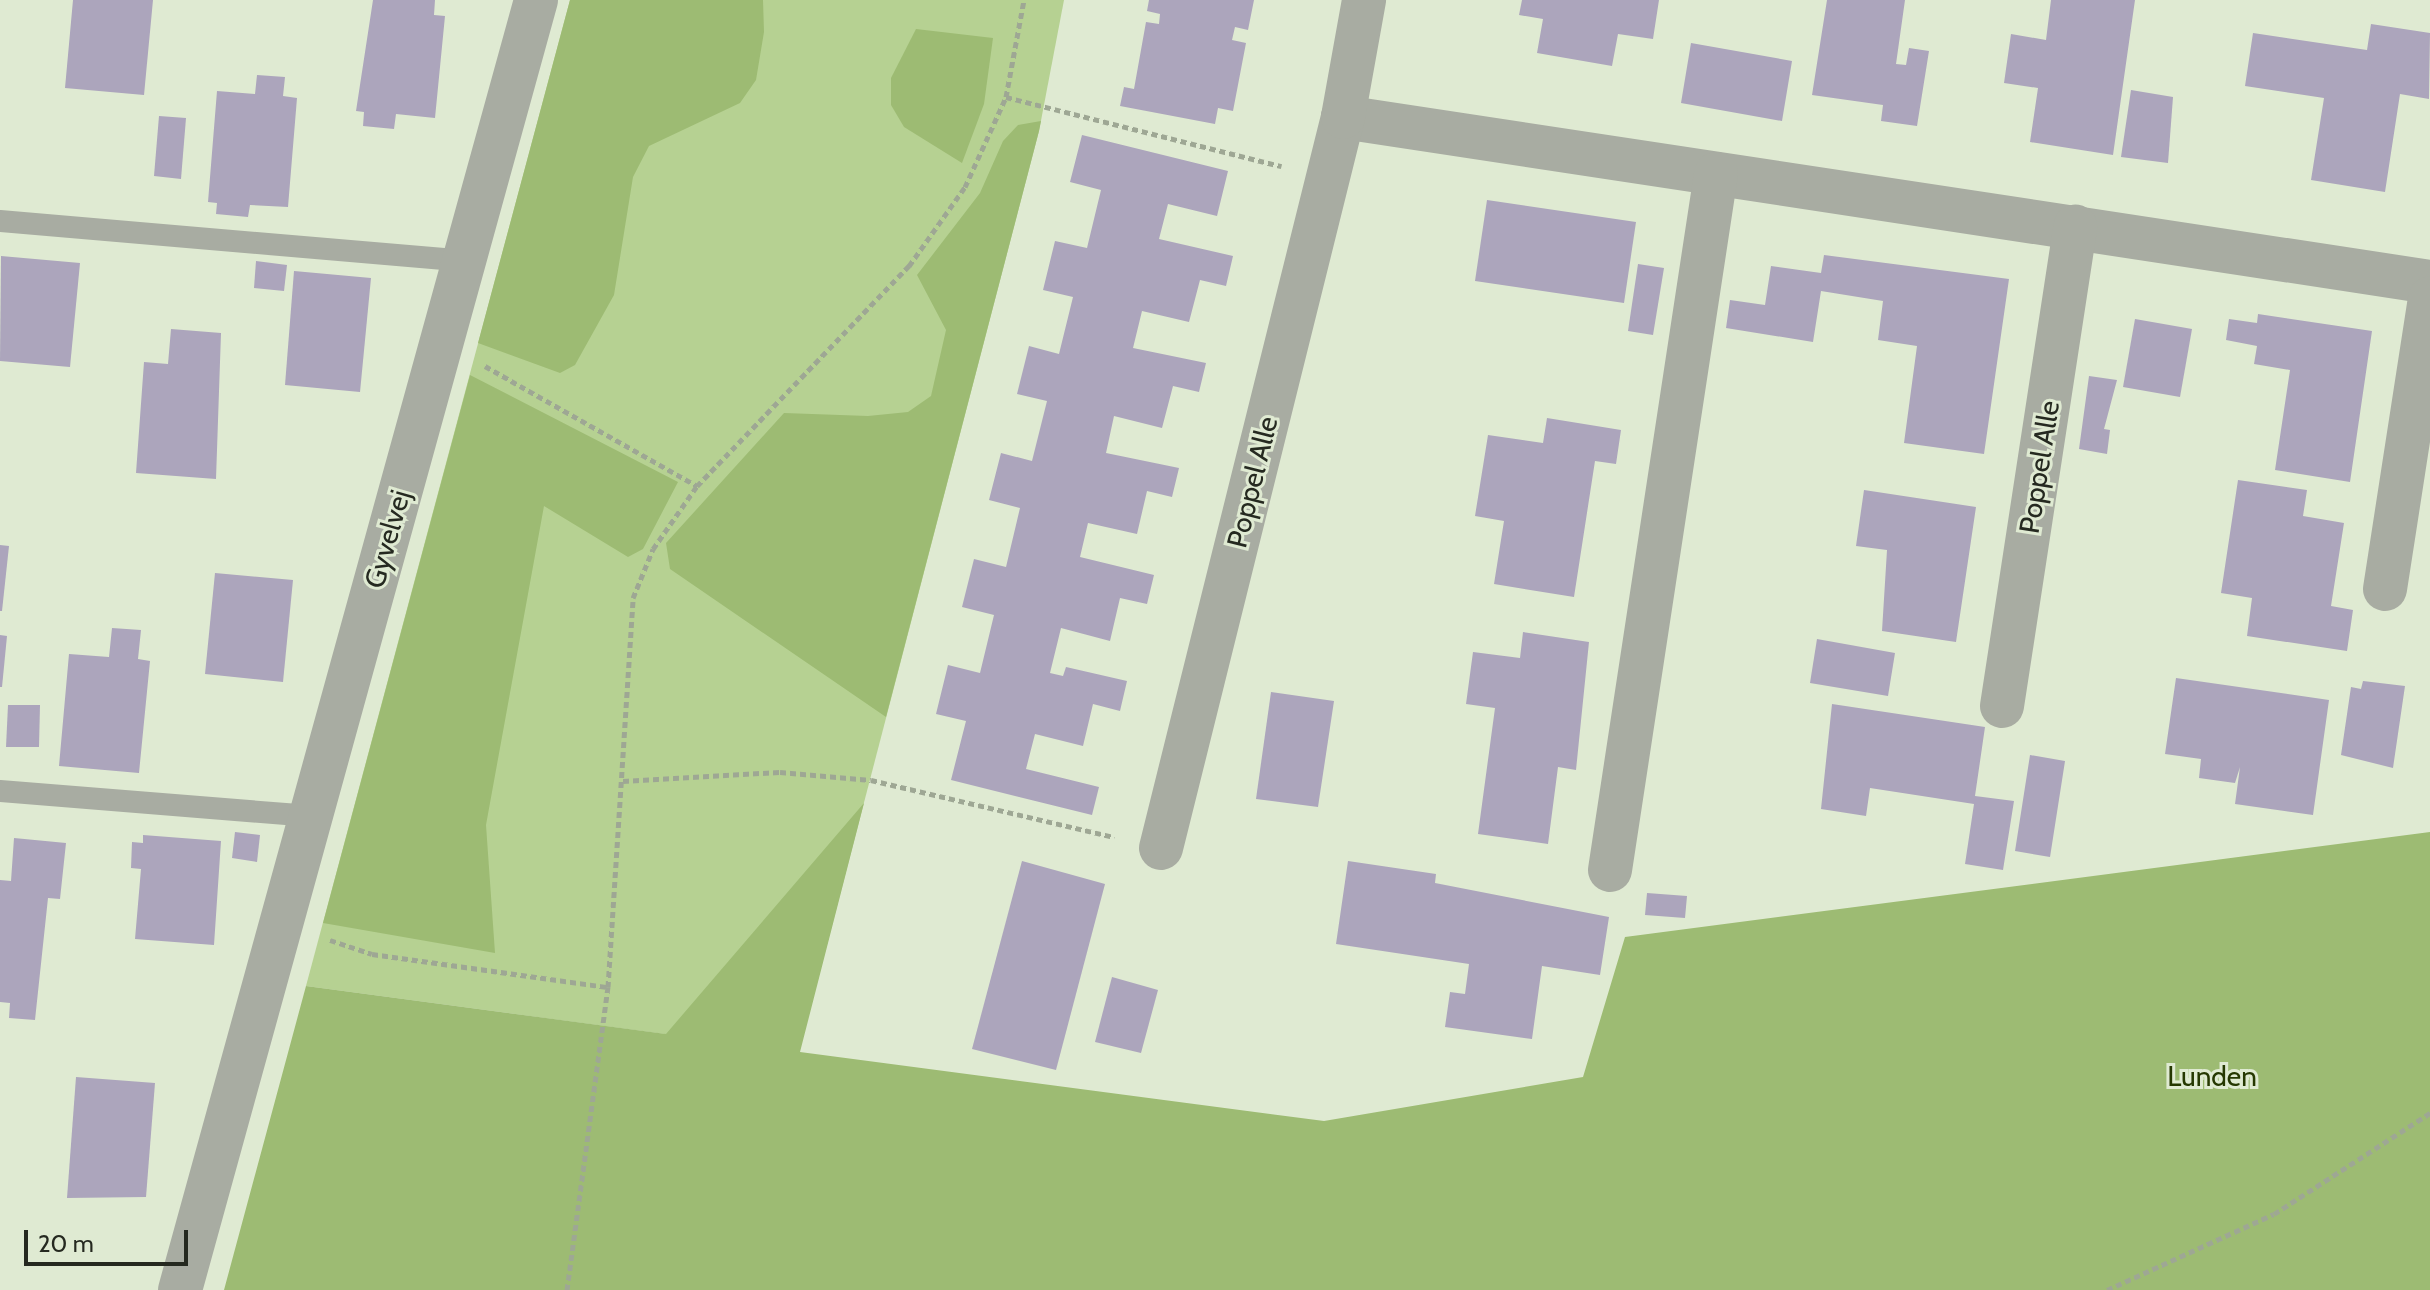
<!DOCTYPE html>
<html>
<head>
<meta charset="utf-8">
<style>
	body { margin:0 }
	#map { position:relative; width:2430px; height:1290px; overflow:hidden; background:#dfead2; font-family:Cabin,sans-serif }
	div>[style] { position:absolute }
	.green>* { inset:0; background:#b6d192 }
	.forest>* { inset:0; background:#9dbb73 }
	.building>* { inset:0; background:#aca5bc }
	.path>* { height:5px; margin-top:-2.5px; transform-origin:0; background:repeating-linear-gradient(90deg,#9ea794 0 6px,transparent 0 10px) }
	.service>* { height:22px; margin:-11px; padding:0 11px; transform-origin:11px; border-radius:11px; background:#a8aca2 }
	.minor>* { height:44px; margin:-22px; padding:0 22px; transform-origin:22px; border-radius:22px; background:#a8aca2 }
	span { translate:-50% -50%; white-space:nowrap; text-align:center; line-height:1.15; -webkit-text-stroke:6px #dfead2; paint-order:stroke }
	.street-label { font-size:28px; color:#252920 }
	.park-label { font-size:28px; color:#253801 }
	.scale { position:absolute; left:24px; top:1230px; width:164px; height:36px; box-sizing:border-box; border:4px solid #252920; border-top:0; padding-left:10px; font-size:24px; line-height:28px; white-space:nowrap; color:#252920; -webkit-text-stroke:6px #dfead2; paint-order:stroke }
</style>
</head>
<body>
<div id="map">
	<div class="green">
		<div style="clip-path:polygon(570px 0,1064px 0,1039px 131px,799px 1052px,306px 986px)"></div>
	</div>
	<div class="forest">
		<div style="clip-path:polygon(570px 0,763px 0,764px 32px,756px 80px,740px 103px,649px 146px,633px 177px,614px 295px,575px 365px,560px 373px,478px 343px)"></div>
		<div style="clip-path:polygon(916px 29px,993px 38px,984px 104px,962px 163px,904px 127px,891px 105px,891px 78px)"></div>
		<div style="clip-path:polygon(1041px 121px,1039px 131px,886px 717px,670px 569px,666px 543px,784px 413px,868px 416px,908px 412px,931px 396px,946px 330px,917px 275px,980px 193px,1003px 141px,1018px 125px)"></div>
		<div style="clip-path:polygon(470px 375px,678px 482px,643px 549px,628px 557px,544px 506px,486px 825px,495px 953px,323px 923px)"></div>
		<div style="clip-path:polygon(864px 803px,800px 1052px,1324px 1121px,1583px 1077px,1625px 937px,2430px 832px,2430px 1290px,224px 1290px,306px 986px,666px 1034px)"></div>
	</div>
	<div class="building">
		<div style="clip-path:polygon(73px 0,153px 0,144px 95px,65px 88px)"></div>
		<div style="clip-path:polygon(373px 0,435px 0,434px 15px,445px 16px,435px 118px,396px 114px,394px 129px,363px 126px,364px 112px,356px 111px)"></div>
		<div style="clip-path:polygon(1149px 0,1254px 0,1248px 30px,1235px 27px,1232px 40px,1246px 43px,1233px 111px,1218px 108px,1215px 124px,1120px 106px,1124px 87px,1134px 89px,1146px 22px,1159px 24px,1160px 14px,1147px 11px)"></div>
		<div style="clip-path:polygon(1522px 0,1659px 0,1653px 39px,1618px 34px,1612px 66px,1537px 53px,1543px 19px,1519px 15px)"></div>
		<div style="clip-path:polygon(1827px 0,1905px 0,1896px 64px,1906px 65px,1909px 48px,1929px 51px,1917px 126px,1881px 121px,1883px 105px,1812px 95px)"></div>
		<div style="clip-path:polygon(2051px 0,2135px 0,2113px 155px,2030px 142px,2038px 88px,2004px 83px,2011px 34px,2046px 40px)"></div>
		<div style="clip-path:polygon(2371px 24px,2430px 33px,2429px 99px,2400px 94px,2385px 192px,2311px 180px,2324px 98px,2245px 86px,2253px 33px,2367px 50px)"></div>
		<div style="clip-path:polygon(1691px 43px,1792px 61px,1782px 121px,1681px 103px)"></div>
		<div style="clip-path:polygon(257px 75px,285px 77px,283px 96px,297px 98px,288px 207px,250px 205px,248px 217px,216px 214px,217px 203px,208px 202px,217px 91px,255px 94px)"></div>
		<div style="clip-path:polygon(2131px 90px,2173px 97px,2168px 163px,2121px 157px)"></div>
		<div style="clip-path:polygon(159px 116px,186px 118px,181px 179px,154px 176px)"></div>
		<div style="clip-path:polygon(1082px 135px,1228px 171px,1217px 216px,1168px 204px,1159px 239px,1233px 256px,1226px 286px,1200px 280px,1189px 322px,1142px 311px,1133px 348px,1206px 363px,1199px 392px,1173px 386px,1162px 428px,1114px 416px,1106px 453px,1179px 468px,1172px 497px,1147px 491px,1137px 534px,1088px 523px,1080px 557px,1154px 575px,1147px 604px,1120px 598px,1110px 641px,1061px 628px,1050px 673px,1063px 676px,1066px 667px,1127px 681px,1120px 711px,1093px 704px,1083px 746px,1035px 734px,1026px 769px,1099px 787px,1092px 815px,951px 780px,966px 721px,936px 714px,948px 665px,980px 673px,994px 615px,962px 607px,974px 559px,1006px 567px,1020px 508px,989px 500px,1001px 453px,1032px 461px,1047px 401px,1017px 394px,1029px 346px,1059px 354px,1073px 297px,1043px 290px,1055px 241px,1087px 248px,1101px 190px,1070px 182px)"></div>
		<div style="clip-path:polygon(1487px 200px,1636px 222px,1624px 303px,1475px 281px)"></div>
		<div style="clip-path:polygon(1824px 255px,2009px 279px,1984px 454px,1904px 443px,1917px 346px,1878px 340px,1883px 301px,1821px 291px,1813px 342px,1726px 328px,1730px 300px,1765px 305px,1771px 266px,1821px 273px)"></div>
		<div style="clip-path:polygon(1px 256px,80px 263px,70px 367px,0 361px)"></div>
		<div style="clip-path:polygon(256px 261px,287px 265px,284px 291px,254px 288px)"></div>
		<div style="clip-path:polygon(1638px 264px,1664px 268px,1653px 335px,1628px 331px)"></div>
		<div style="clip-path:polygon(294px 271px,371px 278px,360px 392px,285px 385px)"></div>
		<div style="clip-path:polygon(2258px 314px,2372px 331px,2350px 482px,2275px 470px,2290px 370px,2254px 364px,2257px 346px,2226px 340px,2229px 319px,2257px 323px)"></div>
		<div style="clip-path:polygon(2135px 319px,2192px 329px,2180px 397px,2123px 387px)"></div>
		<div style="clip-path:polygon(171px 329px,221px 333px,216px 479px,136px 473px,144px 362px,168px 364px)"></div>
		<div style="clip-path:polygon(2089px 376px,2117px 380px,2104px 429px,2110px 430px,2107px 454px,2079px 449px)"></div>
		<div style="clip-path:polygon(1547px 418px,1621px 430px,1616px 464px,1595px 461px,1574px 597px,1494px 584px,1504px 521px,1475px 516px,1488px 435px,1543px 443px)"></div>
		<div style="clip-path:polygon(2238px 480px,2307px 490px,2303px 516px,2344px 523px,2331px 606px,2353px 610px,2347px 651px,2247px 636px,2252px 598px,2221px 593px)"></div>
		<div style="clip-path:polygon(1864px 490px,1976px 507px,1956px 642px,1882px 631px,1887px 550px,1856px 546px)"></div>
		<div style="clip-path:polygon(0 545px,9px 546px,2px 611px,0 611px)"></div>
		<div style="clip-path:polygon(215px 573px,293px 580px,283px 682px,205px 674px)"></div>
		<div style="clip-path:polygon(112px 628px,141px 630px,138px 659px,150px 661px,139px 773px,59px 766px,69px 654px,109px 657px)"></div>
		<div style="clip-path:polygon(1523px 632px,1589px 642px,1576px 770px,1558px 767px,1548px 844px,1478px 834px,1495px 708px,1466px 704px,1473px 652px,1520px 658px)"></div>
		<div style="clip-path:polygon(0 635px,7px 636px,2px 687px,0 687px)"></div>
		<div style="clip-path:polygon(1817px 639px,1895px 653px,1888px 696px,1810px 683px)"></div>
		<div style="clip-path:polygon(2176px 678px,2329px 700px,2313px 815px,2235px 804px,2240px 767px,2235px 783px,2199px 778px,2201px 759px,2165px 754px)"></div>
		<div style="clip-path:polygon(2363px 681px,2405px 686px,2393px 768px,2341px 755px,2351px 687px,2361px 689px)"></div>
		<div style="clip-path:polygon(1271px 692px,1334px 701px,1318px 807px,1256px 799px)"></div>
		<div style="clip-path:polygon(1832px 704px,1985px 727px,1975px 796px,2014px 801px,2003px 870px,1965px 864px,1974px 804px,1870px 788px,1866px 816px,1821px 809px)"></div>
		<div style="clip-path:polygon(8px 705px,40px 705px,39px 747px,6px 747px)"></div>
		<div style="clip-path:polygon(2030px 755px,2065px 761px,2050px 857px,2015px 851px)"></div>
		<div style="clip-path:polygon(235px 832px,260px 835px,257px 862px,232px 858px)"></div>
		<div style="clip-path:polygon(143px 835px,221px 841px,214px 945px,135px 939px,141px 869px,131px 868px,132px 842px,143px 843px)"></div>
		<div style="clip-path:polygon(14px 838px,66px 843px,60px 899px,48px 898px,35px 1020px,9px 1018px,10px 1003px,0 1002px,0 880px,11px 881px)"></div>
		<div style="clip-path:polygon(1022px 861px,1105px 884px,1056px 1070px,972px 1049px)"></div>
		<div style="clip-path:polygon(1348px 861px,1436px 874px,1435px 883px,1609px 917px,1600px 975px,1542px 966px,1532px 1039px,1445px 1027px,1450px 992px,1465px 994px,1469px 964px,1336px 944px)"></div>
		<div style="clip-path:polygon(1647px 893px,1687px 896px,1685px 918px,1645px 915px)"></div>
		<div style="clip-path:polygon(1112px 977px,1158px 990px,1141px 1053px,1095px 1042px)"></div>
		<div style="clip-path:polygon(76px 1077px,155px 1083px,146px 1197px,67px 1198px)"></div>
	</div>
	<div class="path">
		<div style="left:1006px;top:97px;width:284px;rotate:14.1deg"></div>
		<div style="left:485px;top:366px;width:244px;rotate:29.5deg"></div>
		<div style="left:623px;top:781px;width:157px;rotate:-3.3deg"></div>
		<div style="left:780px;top:772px;width:91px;rotate:5deg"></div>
		<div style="left:871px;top:780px;width:250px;rotate:13.2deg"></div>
		<div style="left:330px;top:940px;width:44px;rotate:18.4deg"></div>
		<div style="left:372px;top:954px;width:238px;rotate:8deg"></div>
		<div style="left:567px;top:1290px;width:306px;rotate:-82.3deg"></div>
		<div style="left:608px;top:987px;width:390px;rotate:-86.3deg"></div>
		<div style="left:633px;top:598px;width:53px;rotate:-67.8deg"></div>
		<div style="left:653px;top:549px;width:77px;rotate:-55.1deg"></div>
		<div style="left:697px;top:486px;width:306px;rotate:-46.1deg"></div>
		<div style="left:909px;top:266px;width:97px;rotate:-54.7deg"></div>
		<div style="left:965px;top:187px;width:99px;rotate:-65.5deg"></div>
		<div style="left:1006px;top:97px;width:99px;rotate:-79.5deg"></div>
		<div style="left:2107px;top:1290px;width:183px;rotate:-24.5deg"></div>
		<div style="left:2274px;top:1214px;width:186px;rotate:-32.9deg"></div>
	</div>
	<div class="service">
		<div style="left:0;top:221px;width:469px;rotate:4.9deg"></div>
		<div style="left:0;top:791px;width:309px;rotate:4.6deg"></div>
	</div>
	<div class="minor">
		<div style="left:1343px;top:117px;width:1099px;rotate:8.63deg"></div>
		<div style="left:2385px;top:589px;width:294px;rotate:-81.2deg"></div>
		<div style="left:2002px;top:706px;width:485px;rotate:-81.3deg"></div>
		<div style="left:1161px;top:848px;width:753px;rotate:-76.02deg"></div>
		<div style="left:1343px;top:117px;width:119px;rotate:-79.8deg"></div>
		<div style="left:1610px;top:870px;width:704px;rotate:-81.34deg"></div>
		<div style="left:180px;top:1290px;width:1338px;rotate:-74.57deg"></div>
	</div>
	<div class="street-label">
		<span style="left:2039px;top:467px;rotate:-81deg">Poppel Alle</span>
		<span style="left:1252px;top:482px;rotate:-76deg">Poppel Alle</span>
		<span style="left:387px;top:539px;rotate:-74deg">Gyvelvej</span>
	</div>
	<div class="park-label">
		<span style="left:2212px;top:1076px">Lunden</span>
	</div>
	<div class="scale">20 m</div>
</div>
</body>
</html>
